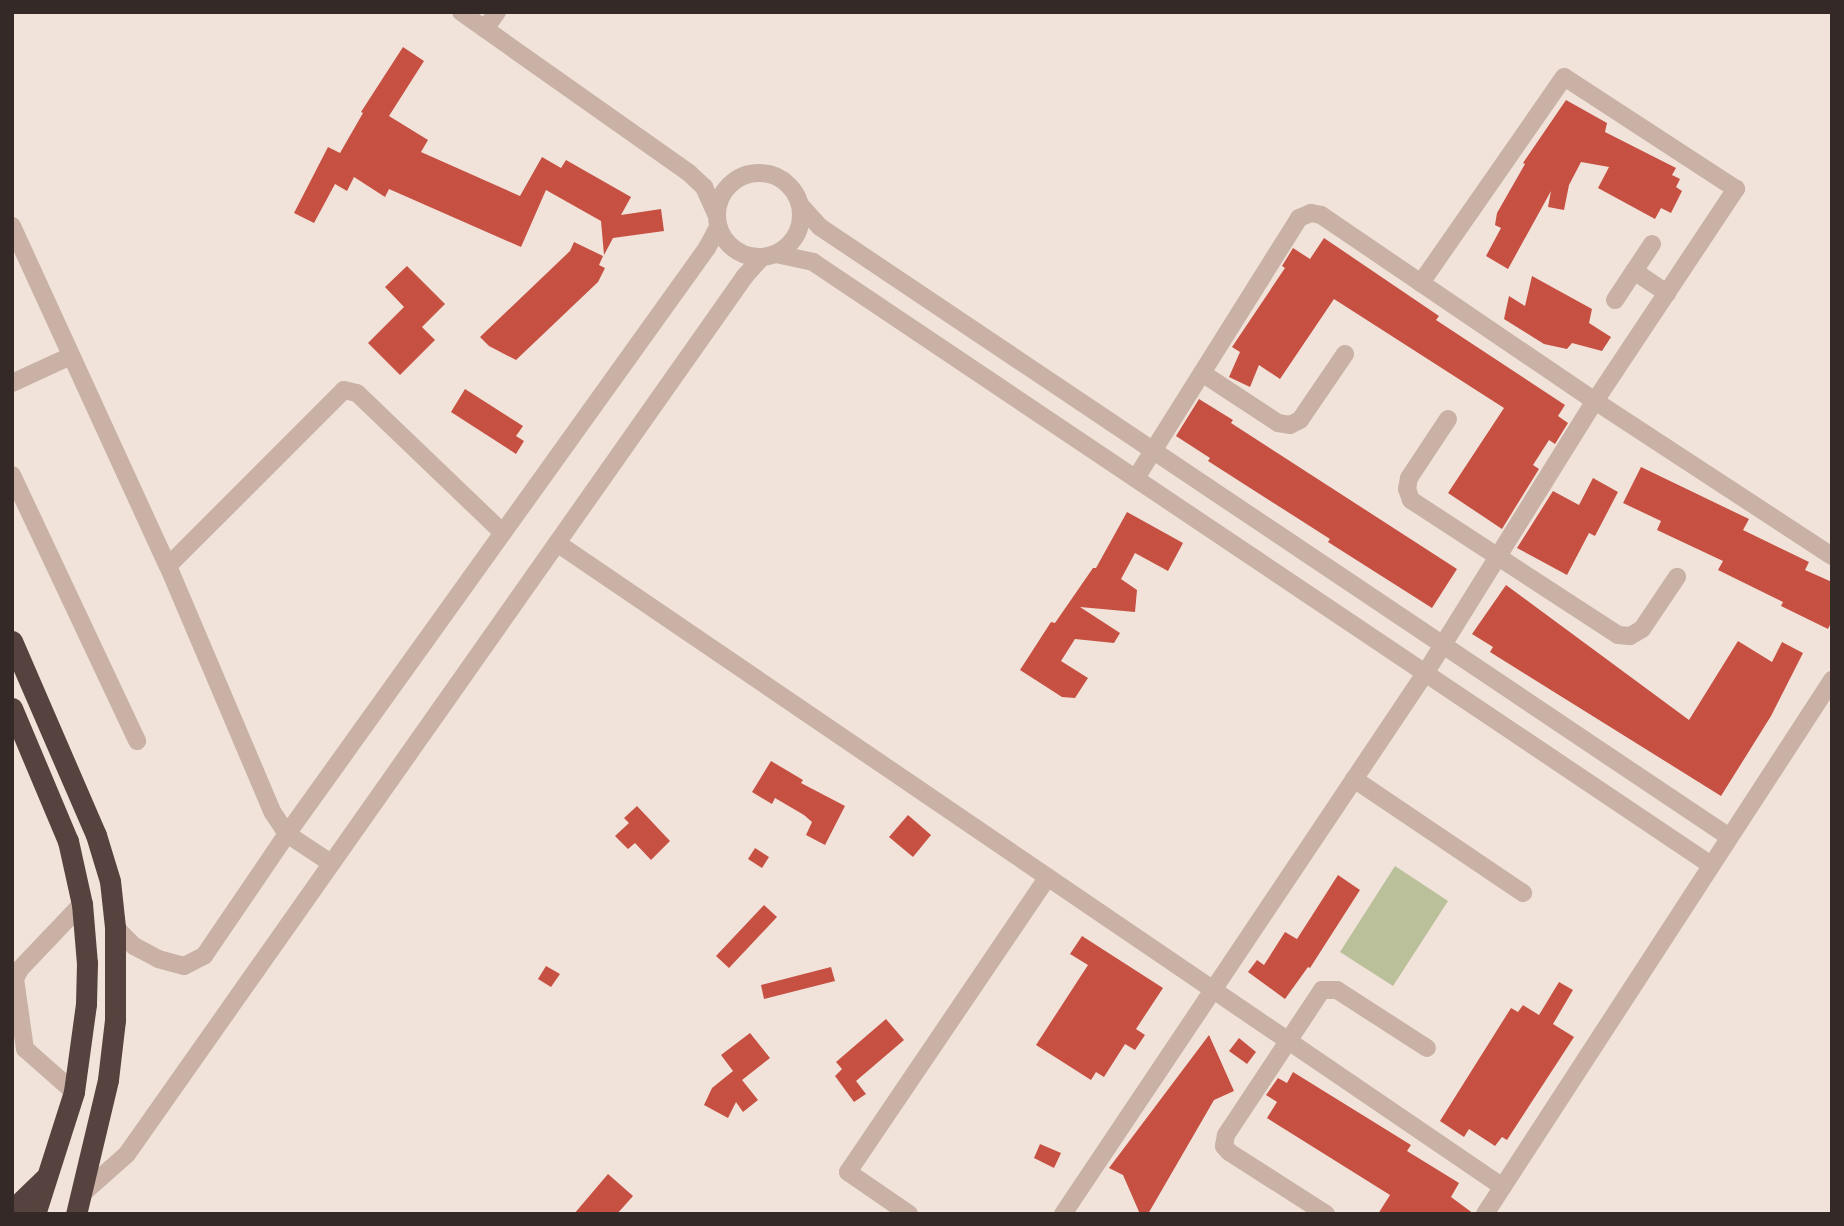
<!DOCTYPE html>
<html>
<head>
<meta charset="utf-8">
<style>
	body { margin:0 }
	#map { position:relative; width:1844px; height:1226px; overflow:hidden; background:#f1e3da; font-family:"Fira Sans Condensed",sans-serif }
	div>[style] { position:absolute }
	.green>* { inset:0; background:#b9c09a }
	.building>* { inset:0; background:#c65143 }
	.minor>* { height:18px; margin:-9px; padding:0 9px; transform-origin:9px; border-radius:9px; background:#c9b1a6 }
	.minor>.ring { margin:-9px; padding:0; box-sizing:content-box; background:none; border:18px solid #c9b1a6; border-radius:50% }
	.highway>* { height:21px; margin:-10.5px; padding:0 10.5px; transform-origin:10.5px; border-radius:10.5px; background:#56423e }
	span { translate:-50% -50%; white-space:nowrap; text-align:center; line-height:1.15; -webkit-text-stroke:6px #f9eee6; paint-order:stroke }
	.frame { position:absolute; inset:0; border:14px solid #352927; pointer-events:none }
</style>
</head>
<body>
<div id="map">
	<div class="green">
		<div style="clip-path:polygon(1395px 866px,1448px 901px,1393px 986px,1340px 952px)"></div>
	</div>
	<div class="building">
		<div style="clip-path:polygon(403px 47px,424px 61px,389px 116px,428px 140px,421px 152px,520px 196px,542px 157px,561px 168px,566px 160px,631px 197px,621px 215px,661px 209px,664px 231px,613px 238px,604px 255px,601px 221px,546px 190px,521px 247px,389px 189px,385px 197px,354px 177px,347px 191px,335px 184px,314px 223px,294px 213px,328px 147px,340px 153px,363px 113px,361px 112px)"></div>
		<div style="clip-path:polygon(1566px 100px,1607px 123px,1605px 132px,1676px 168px,1672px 175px,1680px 179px,1676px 187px,1682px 191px,1671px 213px,1661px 208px,1655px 219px,1598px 188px,1609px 167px,1581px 162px,1569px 185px,1564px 210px,1548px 207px,1551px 191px,1508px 269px,1486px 256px,1501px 228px,1495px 225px,1497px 213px,1525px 164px,1523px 163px)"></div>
		<div style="clip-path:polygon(1324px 238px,1439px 316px,1436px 320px,1565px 405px,1558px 416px,1568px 423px,1555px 444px,1549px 440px,1533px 465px,1539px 469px,1502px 529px,1448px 493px,1504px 408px,1334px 299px,1280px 379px,1259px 365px,1250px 387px,1229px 377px,1240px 352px,1232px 347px,1285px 268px,1282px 266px,1293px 248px,1310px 259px)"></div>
		<div style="clip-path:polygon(574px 242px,603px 256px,599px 265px,605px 268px,598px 282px,516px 360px,489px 346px,480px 337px,570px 251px)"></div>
		<div style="clip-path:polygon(407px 266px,445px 304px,422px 327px,435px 340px,400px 375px,368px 343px,404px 307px,385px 287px)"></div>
		<div style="clip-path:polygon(1532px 276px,1592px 309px,1589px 323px,1611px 337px,1602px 351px,1572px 343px,1567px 349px,1544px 344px,1504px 319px,1509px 296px,1525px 306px)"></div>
		<div style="clip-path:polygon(465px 389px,523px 426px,516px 436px,524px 441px,516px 454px,451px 412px)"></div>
		<div style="clip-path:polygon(1199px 399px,1233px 420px,1231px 423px,1457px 569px,1432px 608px,1328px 542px,1330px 539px,1208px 461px,1210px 458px,1176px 436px)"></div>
		<div style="clip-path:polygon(1641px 467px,1749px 519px,1743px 530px,1809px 562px,1805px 570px,1832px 582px,1832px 621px,1828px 629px,1781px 606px,1783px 602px,1718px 570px,1723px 561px,1657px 530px,1661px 521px,1623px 503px)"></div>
		<div style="clip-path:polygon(1593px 478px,1618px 492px,1595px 536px,1589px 533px,1567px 575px,1517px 548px,1553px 491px,1579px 505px)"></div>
		<div style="clip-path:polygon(1127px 512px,1183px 543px,1168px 571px,1135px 553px,1121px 579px,1137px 590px,1135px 612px,1080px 607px,1120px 633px,1114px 643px,1075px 639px,1061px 661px,1088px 678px,1075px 698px,1062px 697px,1020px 670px,1051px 622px,1055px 623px,1093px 568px,1096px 568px)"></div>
		<div style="clip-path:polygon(1506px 585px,1689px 720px,1738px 641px,1772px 662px,1782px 642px,1803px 653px,1771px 716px,1721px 796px,1490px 652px,1493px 647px,1472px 634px)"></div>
		<div style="clip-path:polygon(771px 761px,803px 780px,801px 783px,845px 806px,825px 845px,806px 835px,812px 822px,804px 815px,775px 798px,772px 804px,752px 792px)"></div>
		<div style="clip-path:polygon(637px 806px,670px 841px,651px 860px,635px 843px,628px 849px,615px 836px,629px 823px,624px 818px)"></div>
		<div style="clip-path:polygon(908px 815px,931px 835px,913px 857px,889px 837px)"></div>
		<div style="clip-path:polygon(755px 848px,769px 857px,762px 868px,748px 859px)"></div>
		<div style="clip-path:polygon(1338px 875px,1360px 890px,1310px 968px,1308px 967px,1285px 999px,1248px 972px,1257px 960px,1264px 965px,1285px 932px,1297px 939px)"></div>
		<div style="clip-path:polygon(764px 905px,777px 917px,729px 968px,716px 956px)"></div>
		<div style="clip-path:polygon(1082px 936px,1163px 988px,1136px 1029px,1145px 1035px,1135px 1050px,1125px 1044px,1104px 1077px,1096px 1072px,1091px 1080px,1036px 1045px,1088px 965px,1070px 954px)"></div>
		<div style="clip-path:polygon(546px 966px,560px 974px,551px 987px,538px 979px)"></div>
		<div style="clip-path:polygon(831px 967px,835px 981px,764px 999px,761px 985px)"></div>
		<div style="clip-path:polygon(1559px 982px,1573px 990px,1553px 1024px,1574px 1037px,1507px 1140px,1502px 1137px,1495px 1146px,1469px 1129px,1464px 1137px,1440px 1121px,1511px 1008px,1518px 1012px,1523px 1005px,1539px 1015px)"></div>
		<div style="clip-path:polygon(886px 1019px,904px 1040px,856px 1081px,866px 1094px,854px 1102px,835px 1076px,842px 1069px,836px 1062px)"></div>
		<div style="clip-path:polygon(750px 1033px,770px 1058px,742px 1080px,758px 1100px,743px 1112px,736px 1102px,728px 1118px,704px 1105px,712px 1088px,733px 1071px,721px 1055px)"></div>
		<div style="clip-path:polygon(1209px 1035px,1234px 1091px,1214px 1100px,1148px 1214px,1140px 1214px,1123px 1175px,1109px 1168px)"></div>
		<div style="clip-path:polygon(1239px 1038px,1256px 1052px,1247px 1064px,1229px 1051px)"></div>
		<div style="clip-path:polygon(1293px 1072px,1411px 1145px,1407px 1151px,1459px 1183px,1451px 1197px,1474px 1214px,1378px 1214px,1390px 1195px,1267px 1118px,1277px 1102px,1266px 1095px,1278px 1078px,1287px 1083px)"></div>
		<div style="clip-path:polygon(1040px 1144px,1061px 1153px,1054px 1168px,1034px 1158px)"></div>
		<div style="clip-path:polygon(608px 1174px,633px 1196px,617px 1214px,574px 1214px)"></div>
	</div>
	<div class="minor">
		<div style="left:461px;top:12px;width:279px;rotate:35.2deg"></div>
		<div style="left:689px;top:173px;width:21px;rotate:43deg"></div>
		<div style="left:704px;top:187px;width:30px;rotate:66deg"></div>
		<div style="left:485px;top:29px;width:21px;rotate:-55deg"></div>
		<div class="ring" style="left:717px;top:173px;width:66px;height:66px"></div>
		<div style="left:801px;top:206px;width:28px;rotate:48deg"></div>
		<div style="left:820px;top:227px;width:1095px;rotate:33.86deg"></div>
		<div style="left:12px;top:226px;width:374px;rotate:65.4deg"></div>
		<div style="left:168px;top:566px;width:268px;rotate:67deg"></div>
		<div style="left:273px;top:813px;width:25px;rotate:56deg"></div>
		<div style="left:287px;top:834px;width:53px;rotate:33.4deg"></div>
		<div style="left:776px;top:254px;width:38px;rotate:12deg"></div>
		<div style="left:813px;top:262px;width:1082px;rotate:33.88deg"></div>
		<div style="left:1634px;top:271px;width:40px;rotate:34deg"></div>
		<div style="left:1615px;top:300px;width:67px;rotate:-56.5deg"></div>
		<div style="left:1202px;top:373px;width:91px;rotate:33.3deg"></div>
		<div style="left:1278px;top:423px;width:12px;rotate:9deg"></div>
		<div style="left:1290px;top:425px;width:11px;rotate:-27deg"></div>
		<div style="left:1300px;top:420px;width:80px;rotate:-55.7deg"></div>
		<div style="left:12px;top:383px;width:65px;rotate:-24.6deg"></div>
		<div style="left:1448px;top:419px;width:71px;rotate:123.5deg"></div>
		<div style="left:1409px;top:478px;width:11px;rotate:100deg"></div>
		<div style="left:1407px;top:489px;width:12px;rotate:70deg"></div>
		<div style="left:1411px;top:500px;width:247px;rotate:33.1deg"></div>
		<div style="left:1618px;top:635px;width:12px;rotate:5deg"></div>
		<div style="left:1630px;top:636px;width:14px;rotate:-30deg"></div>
		<div style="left:1642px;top:629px;width:63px;rotate:-56.1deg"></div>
		<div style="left:12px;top:475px;width:294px;rotate:64.8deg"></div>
		<div style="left:1136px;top:478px;width:307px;rotate:-57.9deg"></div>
		<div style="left:1299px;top:218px;width:13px;rotate:-23deg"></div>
		<div style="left:1311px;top:213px;width:10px;rotate:11deg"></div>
		<div style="left:1321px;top:215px;width:331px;rotate:34.2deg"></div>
		<div style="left:1595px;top:401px;width:283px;rotate:33.2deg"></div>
		<div style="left:557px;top:543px;width:1144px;rotate:34.25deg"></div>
		<div style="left:168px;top:566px;width:249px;rotate:-45deg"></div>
		<div style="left:344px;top:390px;width:13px;rotate:13deg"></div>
		<div style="left:357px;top:393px;width:202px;rotate:43.8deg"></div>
		<div style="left:1354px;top:779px;width:204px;rotate:34deg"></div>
		<div style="left:115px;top:927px;width:27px;rotate:45deg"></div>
		<div style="left:134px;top:946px;width:27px;rotate:28deg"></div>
		<div style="left:158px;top:959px;width:27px;rotate:15deg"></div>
		<div style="left:184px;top:966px;width:22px;rotate:-27deg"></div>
		<div style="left:204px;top:956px;width:148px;rotate:-55.8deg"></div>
		<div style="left:287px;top:834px;width:721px;rotate:-54.37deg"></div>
		<div style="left:707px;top:248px;width:24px;rotate:-62deg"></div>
		<div style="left:74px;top:1092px;width:65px;rotate:-138.7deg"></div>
		<div style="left:25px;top:1049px;width:71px;rotate:-98.1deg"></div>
		<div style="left:15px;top:979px;width:11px;rotate:-63deg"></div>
		<div style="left:20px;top:969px;width:90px;rotate:-46.4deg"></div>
		<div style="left:82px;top:1194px;width:60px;rotate:-41.6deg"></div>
		<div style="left:127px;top:1154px;width:1074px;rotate:-54.86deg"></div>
		<div style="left:745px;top:276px;width:24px;rotate:-48deg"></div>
		<div style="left:909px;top:1214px;width:74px;rotate:-145.5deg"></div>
		<div style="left:848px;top:1172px;width:356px;rotate:-55.9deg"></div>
		<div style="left:1063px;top:1214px;width:652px;rotate:-56.19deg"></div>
		<div style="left:1426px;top:672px;width:319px;rotate:-58.1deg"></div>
		<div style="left:1595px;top:401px;width:255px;rotate:-56.4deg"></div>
		<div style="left:1736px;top:189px;width:205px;rotate:-146.9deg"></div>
		<div style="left:1564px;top:77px;width:251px;rotate:124.8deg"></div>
		<div style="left:1326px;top:1214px;width:115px;rotate:-147.4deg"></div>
		<div style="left:1229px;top:1152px;width:8px;rotate:-130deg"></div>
		<div style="left:1224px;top:1146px;width:11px;rotate:-80deg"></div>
		<div style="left:1226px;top:1135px;width:174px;rotate:-56.5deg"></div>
		<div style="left:1322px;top:990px;width:15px"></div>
		<div style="left:1337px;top:990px;width:107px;rotate:32.8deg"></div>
		<div style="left:1485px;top:1214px;width:637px;rotate:-56.98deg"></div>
	</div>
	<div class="highway">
		<div style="left:12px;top:641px;width:211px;rotate:66.6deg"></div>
		<div style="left:96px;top:835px;width:48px;rotate:73.1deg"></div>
		<div style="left:110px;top:881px;width:46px;rotate:83.8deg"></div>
		<div style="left:115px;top:927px;width:93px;rotate:90deg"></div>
		<div style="left:115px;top:1020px;width:60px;rotate:96.7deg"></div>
		<div style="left:108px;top:1080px;width:138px;rotate:103.4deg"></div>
		<div style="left:12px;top:708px;width:144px;rotate:67.2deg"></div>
		<div style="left:68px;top:841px;width:65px;rotate:77.5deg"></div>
		<div style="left:82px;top:904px;width:59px;rotate:85.2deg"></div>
		<div style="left:87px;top:963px;width:41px;rotate:91.4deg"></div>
		<div style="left:86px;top:1004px;width:89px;rotate:97.8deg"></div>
		<div style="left:74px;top:1092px;width:128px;rotate:107.7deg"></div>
		<div style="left:12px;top:1210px;width:45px;rotate:-44.1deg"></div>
	</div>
	<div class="frame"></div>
</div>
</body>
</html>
